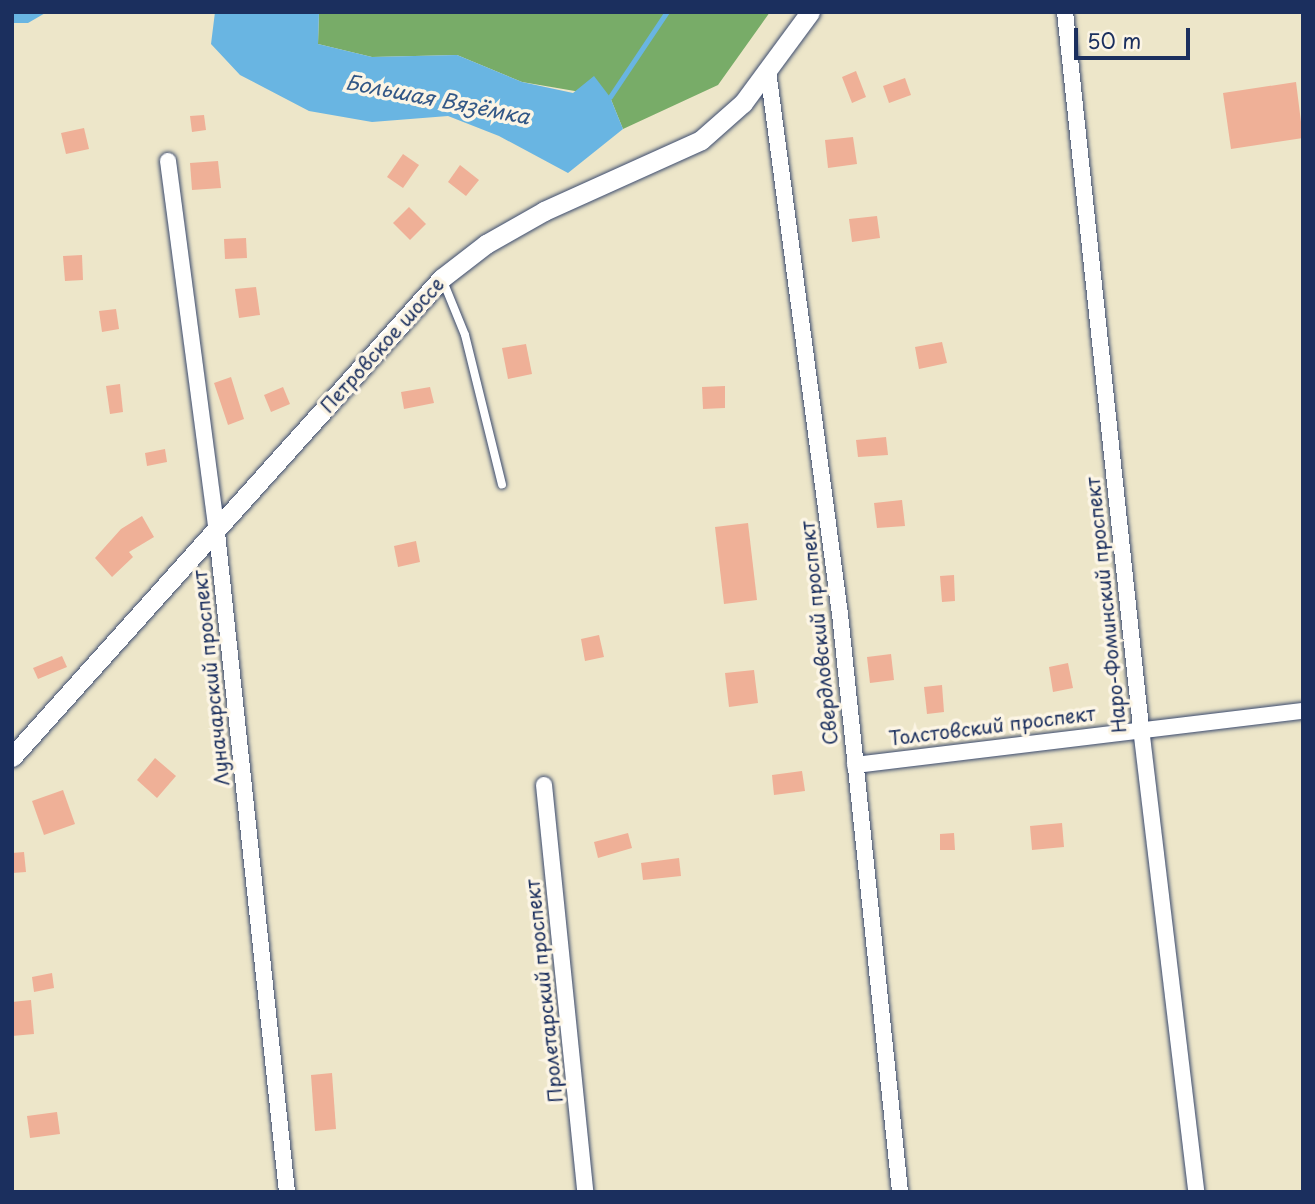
<!DOCTYPE html>
<html>
<head>
<meta charset="utf-8">
<style>
	body { margin:0 }
	#map { position:relative; width:1315px; height:1204px; overflow:hidden; background:#ede6c9; font-family:"Playpen Sans",sans-serif }
	div>[style] { position:absolute }
	.forest>* { inset:0; background:#78ac68 }
	.water>* { inset:0; background:#69b5e2 }
	.stream>* { height:4.5px; margin:-2.25px; padding:0 2.25px; transform-origin:2.25px; border-radius:2.25px; background:#69b5e2 }
	.building>* { inset:0; background:#efb097 }
	.roads { filter:drop-shadow(0 0 2px #3a4a6e) drop-shadow(0 0 2px #3a4a6e) }
	.service>* { height:8px; margin:-4px; padding:0 4px; transform-origin:4px; border-radius:4px; background:#fff }
	.minor>* { height:16px; margin:-8px; padding:0 8px; transform-origin:8px; border-radius:8px; background:#fff }
	.tertiary>* { height:19px; margin:-9.5px; padding:0 9.5px; transform-origin:9.5px; border-radius:9.5px; background:#fff }
	span { translate:-50% -50%; white-space:nowrap; text-align:center; line-height:1.15; -webkit-text-stroke:7px #fcf5e5; paint-order:stroke }
	.street-label { font-size:19px; color:#1b2f5e }
	.water-label { font-size:21px; color:#325786; font-style:italic }
	.frame { position:absolute; inset:0; border:14px solid #1b2f5e; pointer-events:none }
	.scale { position:absolute; left:1074px; top:28px; width:116px; height:32px; box-sizing:border-box; border:4px solid #1b2f5e; border-top:0; padding-left:9px; font-size:21px; line-height:24px; white-space:nowrap; color:#1b2f5e; -webkit-text-stroke:5px #fcf5e5; paint-order:stroke }
</style>
</head>
<body>
<div id="map">
	<div class="forest">
		<div style="clip-path:polygon(319px 12px,770px 12px,718px 85px,623px 129px,610px 97px,522px 82px,457px 55px,372px 57px,318px 44px)"></div>
	</div>
	<div class="water">
		<div style="clip-path:polygon(12px 12px,47px 12px,28px 23px,12px 23px)"></div>
		<div style="clip-path:polygon(215px 12px,319px 12px,318px 44px,372px 57px,457px 55px,522px 82px,573px 93px,594px 76px,610px 97px,623px 129px,568px 173px,499px 136px,448px 116px,372px 122px,309px 111px,240px 75px,211px 44px)"></div>
	</div>
	<div class="stream">
		<div style="left:610px;top:97px;width:102px;rotate:-56.2deg"></div>
	</div>
	<div class="building">
		<div style="clip-path:polygon(856px 71px,866px 97px,852px 103px,842px 77px)"></div>
		<div style="clip-path:polygon(905px 78px,911px 95px,889px 103px,883px 86px)"></div>
		<div style="clip-path:polygon(1296px 82px,1303px 138px,1231px 149px,1223px 93px)"></div>
		<div style="clip-path:polygon(204px 115px,206px 130px,192px 132px,190px 116px)"></div>
		<div style="clip-path:polygon(84px 128px,89px 149px,66px 154px,61px 133px)"></div>
		<div style="clip-path:polygon(853px 137px,857px 164px,828px 168px,825px 140px)"></div>
		<div style="clip-path:polygon(403px 154px,419px 165px,403px 188px,387px 177px)"></div>
		<div style="clip-path:polygon(218px 161px,221px 188px,192px 190px,190px 163px)"></div>
		<div style="clip-path:polygon(460px 165px,479px 180px,466px 196px,448px 182px)"></div>
		<div style="clip-path:polygon(409px 207px,426px 224px,410px 240px,393px 223px)"></div>
		<div style="clip-path:polygon(877px 216px,880px 238px,852px 242px,849px 219px)"></div>
		<div style="clip-path:polygon(246px 238px,247px 258px,225px 259px,224px 239px)"></div>
		<div style="clip-path:polygon(82px 255px,83px 280px,65px 281px,63px 256px)"></div>
		<div style="clip-path:polygon(256px 287px,260px 315px,239px 318px,235px 289px)"></div>
		<div style="clip-path:polygon(116px 309px,119px 329px,102px 332px,99px 311px)"></div>
		<div style="clip-path:polygon(942px 342px,947px 363px,919px 369px,915px 347px)"></div>
		<div style="clip-path:polygon(526px 344px,532px 374px,508px 379px,502px 348px)"></div>
		<div style="clip-path:polygon(231px 377px,244px 419px,228px 425px,214px 383px)"></div>
		<div style="clip-path:polygon(120px 384px,123px 412px,110px 414px,106px 386px)"></div>
		<div style="clip-path:polygon(725px 386px,725px 408px,703px 409px,702px 387px)"></div>
		<div style="clip-path:polygon(283px 387px,290px 404px,271px 412px,264px 395px)"></div>
		<div style="clip-path:polygon(430px 387px,434px 403px,404px 409px,401px 392px)"></div>
		<div style="clip-path:polygon(886px 437px,888px 455px,858px 457px,856px 440px)"></div>
		<div style="clip-path:polygon(165px 449px,167px 462px,147px 466px,145px 453px)"></div>
		<div style="clip-path:polygon(902px 500px,905px 526px,877px 528px,874px 503px)"></div>
		<div style="clip-path:polygon(142px 516px,154px 537px,129px 552px,133px 557px,112px 577px,95px 558px,121px 529px)"></div>
		<div style="clip-path:polygon(748px 523px,757px 600px,724px 604px,715px 527px)"></div>
		<div style="clip-path:polygon(416px 541px,420px 562px,398px 567px,394px 546px)"></div>
		<div style="clip-path:polygon(954px 575px,955px 601px,942px 602px,940px 576px)"></div>
		<div style="clip-path:polygon(599px 635px,604px 657px,585px 661px,581px 639px)"></div>
		<div style="clip-path:polygon(891px 654px,894px 680px,870px 683px,867px 657px)"></div>
		<div style="clip-path:polygon(62px 656px,67px 667px,38px 679px,33px 668px)"></div>
		<div style="clip-path:polygon(1068px 663px,1073px 688px,1053px 692px,1049px 667px)"></div>
		<div style="clip-path:polygon(754px 670px,758px 703px,729px 707px,725px 673px)"></div>
		<div style="clip-path:polygon(942px 685px,944px 712px,927px 714px,924px 687px)"></div>
		<div style="clip-path:polygon(155px 758px,176px 776px,157px 798px,137px 780px)"></div>
		<div style="clip-path:polygon(802px 771px,805px 791px,774px 795px,772px 775px)"></div>
		<div style="clip-path:polygon(63px 790px,75px 824px,44px 835px,32px 801px)"></div>
		<div style="clip-path:polygon(1062px 823px,1064px 847px,1032px 850px,1030px 826px)"></div>
		<div style="clip-path:polygon(628px 833px,632px 848px,598px 858px,594px 842px)"></div>
		<div style="clip-path:polygon(954px 833px,955px 850px,940px 850px,940px 834px)"></div>
		<div style="clip-path:polygon(24px 852px,26px 872px,12px 873px,12px 853px)"></div>
		<div style="clip-path:polygon(679px 858px,681px 876px,643px 880px,641px 863px)"></div>
		<div style="clip-path:polygon(52px 973px,54px 988px,34px 992px,32px 977px)"></div>
		<div style="clip-path:polygon(31px 1000px,34px 1034px,12px 1036px,12px 1002px)"></div>
		<div style="clip-path:polygon(332px 1073px,336px 1129px,315px 1131px,311px 1075px)"></div>
		<div style="clip-path:polygon(57px 1112px,60px 1134px,30px 1138px,27px 1116px)"></div>
	</div>
	<div class="roads">
		<div class="service">
			<div style="left:443px;top:281px;width:58px;rotate:67.8deg"></div>
			<div style="left:465px;top:335px;width:154px;rotate:76.1deg"></div>
		</div>
		<div class="minor">
			<div style="left:1065px;top:12px;width:720px;rotate:83.94deg"></div>
			<div style="left:1141px;top:728px;width:467px;rotate:83.2deg"></div>
			<div style="left:768px;top:71px;width:548px;rotate:82.45deg"></div>
			<div style="left:840px;top:614px;width:581px;rotate:84.07deg"></div>
			<div style="left:168px;top:161px;width:375px;rotate:82.5deg"></div>
			<div style="left:217px;top:533px;width:663px;rotate:83.94deg"></div>
			<div style="left:855px;top:765px;width:451px;rotate:-6.9deg"></div>
			<div style="left:544px;top:785px;width:409px;rotate:84.2deg"></div>
		</div>
		<div class="tertiary">
			<div style="left:12px;top:757px;width:644px;rotate:-48.09deg"></div>
			<div style="left:442px;top:278px;width:56px;rotate:-37.7deg"></div>
			<div style="left:486px;top:244px;width:67px;rotate:-29.6deg"></div>
			<div style="left:544px;top:211px;width:172px;rotate:-24.3deg"></div>
			<div style="left:701px;top:140px;width:56px;rotate:-41.4deg"></div>
			<div style="left:743px;top:103px;width:113px;rotate:-53.6deg"></div>
		</div>
	</div>
	<div class="street-label">
		<span style="left:382px;top:345px;rotate:-48deg">Петровское шоссе</span>
		<span style="left:1106px;top:605px;rotate:-96deg">Наро-Фоминский проспект</span>
		<span style="left:819px;top:633px;rotate:-96deg">Свердловский проспект</span>
		<span style="left:211px;top:678px;rotate:-96deg">Луначарский проспект</span>
		<span style="left:992px;top:726px;rotate:-7deg">Толстовский проспект</span>
		<span style="left:544px;top:991px;rotate:-96deg">Пролетарский проспект</span>
	</div>
	<div class="water-label">
		<span style="left:438px;top:98px;rotate:11deg">Большая Вязёмка</span>
	</div>
	<div class="frame"></div>
	<div class="scale">50 m</div>
</div>
</body>
</html>
